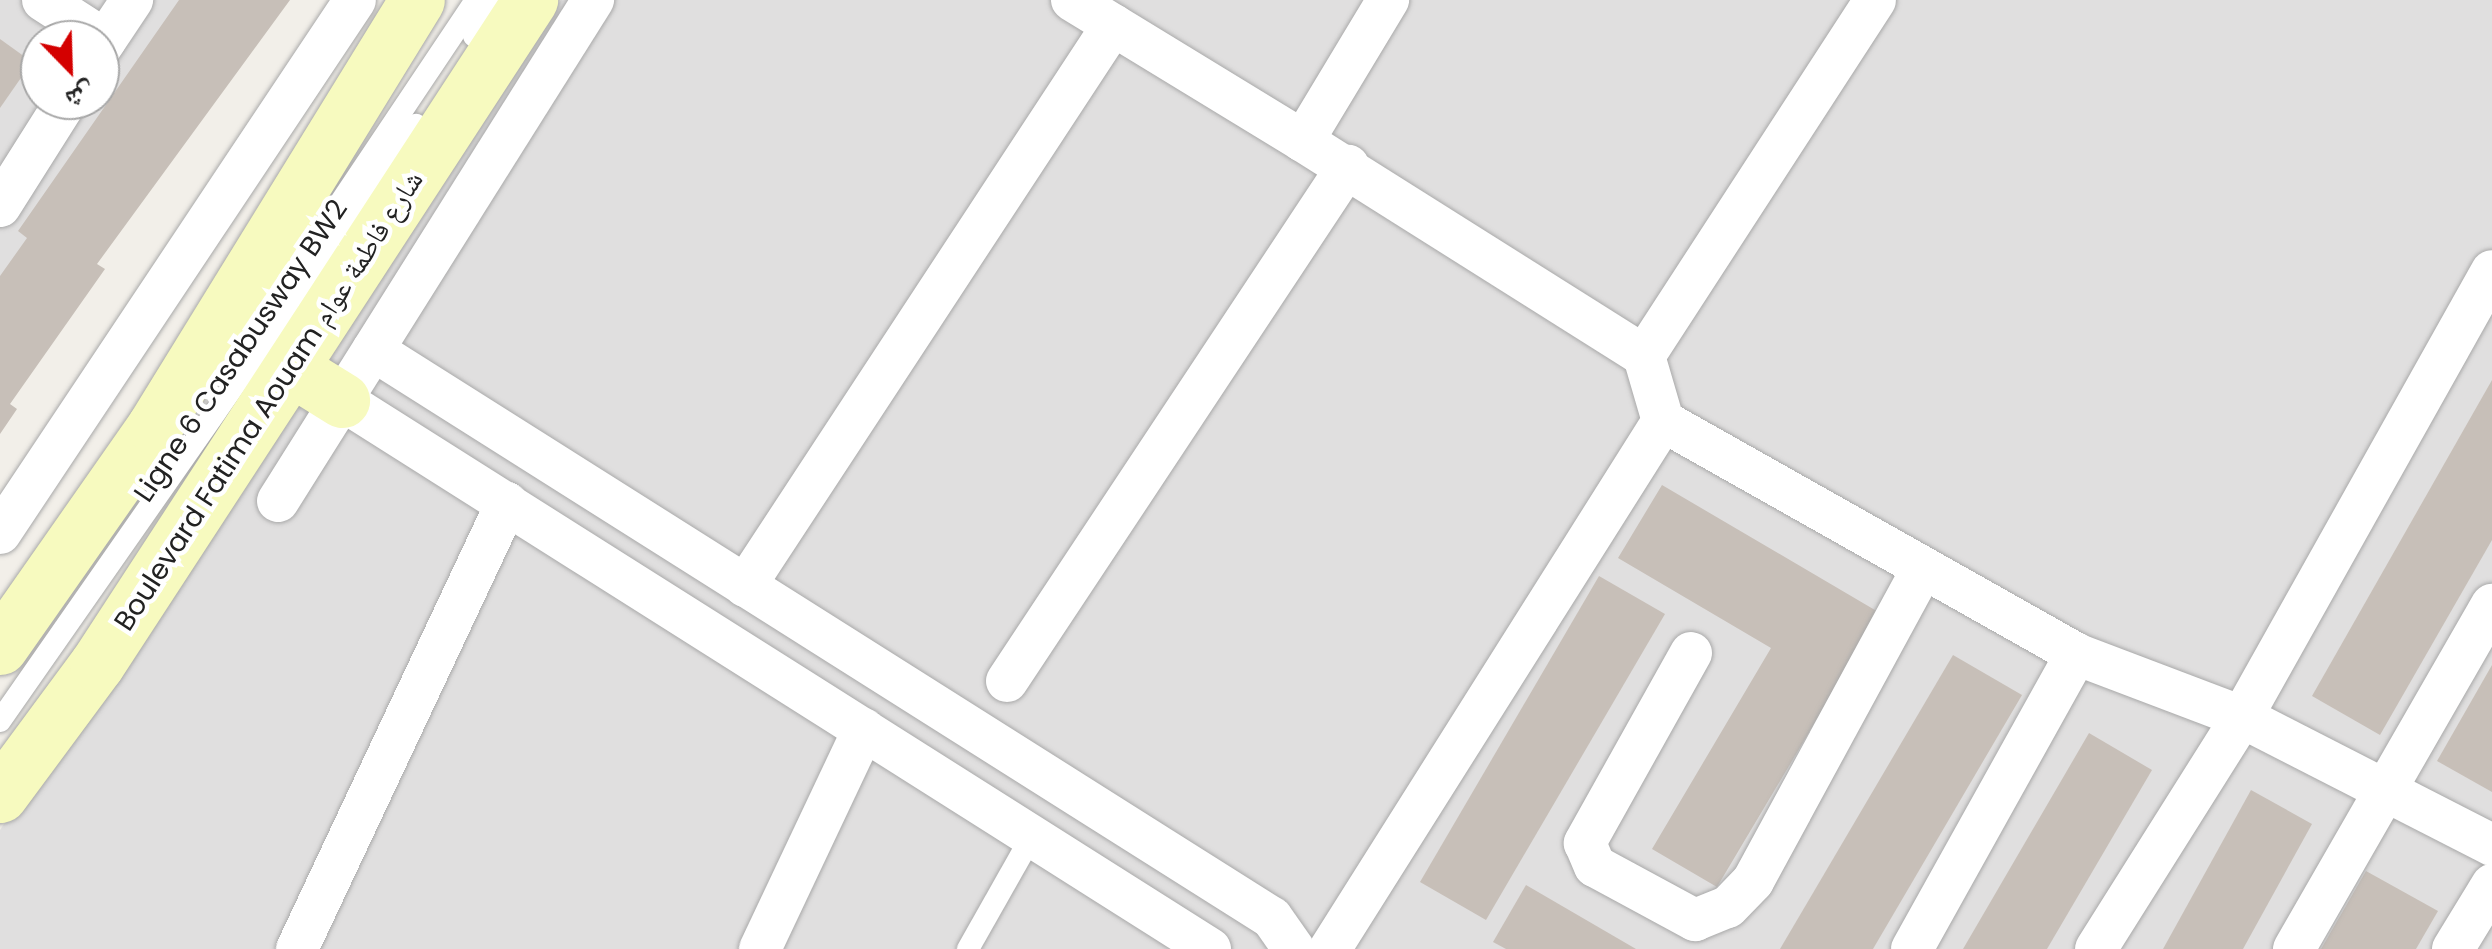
<!DOCTYPE html>
<html>
<head>
<meta charset="utf-8">
<style>
	body { margin:0 }
	#map { position:relative; width:2492px; height:949px; overflow:hidden; background:#f2efe9; font-family:Poppins,"Noto Naskh Arabic",sans-serif }
	div>[style] { position:absolute }
	.residential>* { inset:0; background:#e0dfdf }
	.building>* { inset:0; background:#c7bfb8 }
	.roads { filter:drop-shadow(0 0 2px #a9a9a9) drop-shadow(0 0 2px #a9a9a9) }
	.lane>* { height:22px; margin:-11px; padding:0 11px; transform-origin:11px; border-radius:11px; background:#fff }
	.street>* { height:42px; margin:-21px; padding:0 21px; transform-origin:21px; border-radius:21px; background:#fff }
	.secondary>* { height:55px; margin:-27.5px; padding:0 27.5px; transform-origin:27.5px; border-radius:27.5px; background:#f7fabf }
	span { translate:-50% -50%; white-space:nowrap; text-align:center; line-height:1.15; -webkit-text-stroke:9px #fff; paint-order:stroke }
	.street-label { font-size:28px; color:#222 }
	.north { position:absolute; left:20px; top:20px; width:100px; height:100px; box-sizing:border-box; background:#fff; border:2px solid #a7a7a7; border-radius:50%; rotate:157deg; font-size:28px; font-weight:700; line-height:40px; text-align:center; color:#222 }
	.north::after { content:''; display:block; margin:auto; width:35px; height:45px; background:#d40000; clip-path:polygon(50% 0,100% 100%,50% 72%,0 100%) }
</style>
</head>
<body>
<div id="map">
	<div class="residential">
		<div style="clip-path:polygon(evenodd,0 0,254px 0,0 377px,0 0,40px 40px,100px 40px,100px 100px,40px 100px,40px 40px)"></div>
		<div style="clip-path:polygon(561px 0,2492px 0,2492px 949px,0 949px,0 830px)"></div>
	</div>
	<div class="building">
		<div style="clip-path:polygon(179px 0,290px 0,97px 264px,105px 269px,10px 404px,17px 409px,0 434px,0 276px,27px 238px,18px 231px)"></div>
		<div style="clip-path:polygon(0 39px,32px 62px,0 108px)"></div>
		<div style="clip-path:polygon(2492px 380px,2492px 540px,2380px 735px,2312px 696px)"></div>
		<div style="clip-path:polygon(1662px 485px,1880px 613px,1717px 887px,1652px 849px,1771px 648px,1618px 558px)"></div>
		<div style="clip-path:polygon(1599px 576px,1665px 614px,1486px 920px,1420px 882px)"></div>
		<div style="clip-path:polygon(1953px 655px,2022px 695px,1873px 949px,1780px 949px)"></div>
		<div style="clip-path:polygon(2492px 665px,2492px 792px,2437px 761px)"></div>
		<div style="clip-path:polygon(2089px 733px,2152px 770px,2047px 949px,1963px 949px)"></div>
		<div style="clip-path:polygon(2251px 790px,2312px 824px,2243px 949px,2163px 949px)"></div>
		<div style="clip-path:polygon(2366px 871px,2438px 911px,2416px 949px,2321px 949px)"></div>
		<div style="clip-path:polygon(1526px 885px,1636px 949px,1506px 949px,1493px 942px)"></div>
	</div>
	<div class="roads">
		<div class="lane">
			<div style="left:474px;top:36px;width:43px;rotate:-57.4deg"></div>
			<div style="left:233px;top:363px;width:437px;rotate:-56.2deg"></div>
			<div style="left:0;top:721px;width:727px;rotate:-55.09deg"></div>
			<div style="left:968px;top:949px;width:132px;rotate:-60.5deg"></div>
		</div>
		<div class="street">
			<div style="left:43px;top:0;width:74px;rotate:32.8deg"></div>
			<div style="left:1072px;top:0;width:271px;rotate:31.4deg"></div>
			<div style="left:1303px;top:141px;width:165px;rotate:-58.9deg"></div>
			<div style="left:100px;top:48px;width:58px;rotate:-56.3deg"></div>
			<div style="left:1303px;top:141px;width:403px;rotate:32.2deg"></div>
			<div style="left:1644px;top:356px;width:68px;rotate:73.7deg"></div>
			<div style="left:1663px;top:421px;width:474px;rotate:29.4deg"></div>
			<div style="left:2076px;top:654px;width:178px;rotate:20.8deg"></div>
			<div style="left:2242px;top:717px;width:281px;rotate:27.1deg"></div>
			<div style="left:0;top:206px;width:125px;rotate:-57.7deg"></div>
			<div style="left:373px;top:350px;width:1063px;rotate:32.29deg"></div>
			<div style="left:1272px;top:918px;width:38px;rotate:55deg"></div>
			<div style="left:1644px;top:356px;width:424px;rotate:-57deg"></div>
			<div style="left:342px;top:400px;width:1027px;rotate:32.31deg"></div>
			<div style="left:278px;top:501px;width:592px;rotate:-57.84deg"></div>
			<div style="left:0;top:533px;width:640px;rotate:-56.33deg"></div>
			<div style="left:745px;top:586px;width:671px;rotate:-56.74deg"></div>
			<div style="left:1691px;top:653px;width:218px;rotate:119.2deg"></div>
			<div style="left:1585px;top:843px;width:25px;rotate:67deg"></div>
			<div style="left:1595px;top:866px;width:114px;rotate:28.4deg"></div>
			<div style="left:1695px;top:920px;width:35px;rotate:-22deg"></div>
			<div style="left:1728px;top:907px;width:36px;rotate:-46deg"></div>
			<div style="left:1753px;top:881px;width:352px;rotate:-61.5deg"></div>
			<div style="left:1007px;top:681px;width:618px;rotate:-56.49deg"></div>
			<div style="left:297px;top:949px;width:493px;rotate:-64.8deg"></div>
			<div style="left:760px;top:949px;width:243px;rotate:-64.7deg"></div>
			<div style="left:1330px;top:949px;width:624px;rotate:-57.76deg"></div>
			<div style="left:1912px;top:949px;width:338px;rotate:-60.9deg"></div>
			<div style="left:2096px;top:949px;width:274px;rotate:-57.8deg"></div>
			<div style="left:2242px;top:717px;width:511px;rotate:-60.73deg"></div>
			<div style="left:2294px;top:949px;width:397px;rotate:-60.1deg"></div>
			<div style="left:2453px;top:949px;width:75px;rotate:-58.6deg"></div>
		</div>
		<div class="secondary">
			<div style="left:292px;top:369px;width:59px;rotate:31.8deg"></div>
			<div style="left:0;top:647px;width:269px;rotate:-55deg"></div>
			<div style="left:154px;top:427px;width:501px;rotate:-58.37deg"></div>
			<div style="left:0;top:795px;width:163px;rotate:-53.5deg"></div>
			<div style="left:97px;top:664px;width:793px;rotate:-56.89deg"></div>
		</div>
	</div>
	<div class="street-label">
		<span style="left:241px;top:351px;rotate:-56deg">Ligne 6 Casabusway BW2</span>
		<span style="left:269px;top:401px;rotate:-57deg">Boulevard Fatima Aouam شارع فاطمة عوام</span>
	</div>
	<div class="north">ش</div>
</div>
</body>
</html>
